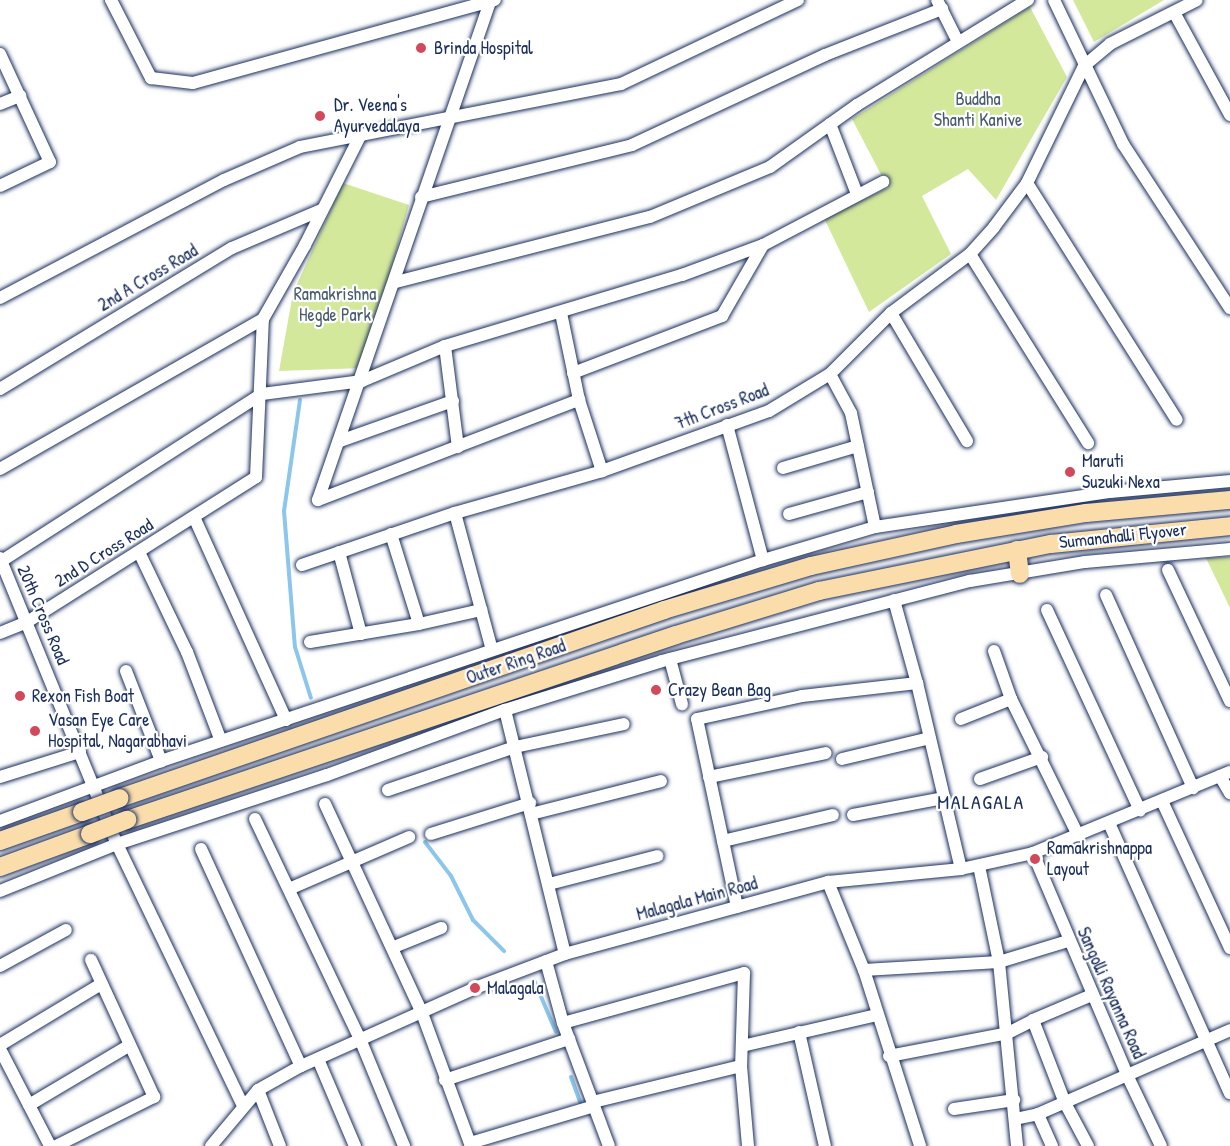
<!DOCTYPE html>
<html>
<head>
<meta charset="utf-8">
<style>
	body { margin:0 }
	#map { position:relative; width:1230px; height:1146px; overflow:hidden; background:#fff; font-family:"Patrick Hand",sans-serif }
	div>[style] { position:absolute }
	.green>* { inset:0; background:#d4e89c }
	.stream>* { height:4px; margin:-2px; padding:0 2px; transform-origin:2px; border-radius:2px; background:#8cc6eb }
	.roads { filter:drop-shadow(0 0 2px #1b2f5e) drop-shadow(0 0 2px #1b2f5e) }
	.minor>* { height:12px; margin:-6px; padding:0 6px; transform-origin:6px; border-radius:6px; background:#fff }
	.highway>* { height:18px; margin:-9px; padding:0 9px; transform-origin:9px; border-radius:9px; background:#faddab }
	.bridges { filter:drop-shadow(0 0 2px #1b2f5e) drop-shadow(0 0 2px #1b2f5e) }
	.highway-bridge>* { height:18px; margin:-9px; padding:0 9px; transform-origin:9px; border-radius:9px; background:#faddab }
	.dots>* { width:16px; height:16px; translate:-50% -50%; box-sizing:border-box; border:3px solid #fff; border-radius:50% }
	span { translate:-50% -50%; white-space:nowrap; text-align:center; line-height:1.15; -webkit-text-stroke:4.5px #fff; paint-order:stroke }
	.poi-label { font-size:18px; color:#1b2f5e }
	.left { translate:0 -50%; text-align:left }
	.park-label { font-size:18px; color:#495d6e }
	.street-label { font-size:18px; color:#1b2f5e }
	.neighbourhood-label { font-size:20px; color:#1b2f5e; letter-spacing:1.5px }
</style>
</head>
<body>
<div id="map">
	<div class="green">
		<div style="clip-path:polygon(1073px 0,1164px 0,1094px 42px)"></div>
		<div style="clip-path:polygon(1030px 7px,1067px 77px,996px 200px,968px 169px,922px 196px,951px 254px,869px 312px,824px 218px,888px 188px,852px 119px)"></div>
		<div style="clip-path:polygon(343px 183px,409px 205px,363px 368px,279px 371px,293px 293px)"></div>
		<div style="clip-path:polygon(1230px 557px,1230px 608px,1206px 558px)"></div>
	</div>
	<div class="stream">
		<div style="left:300px;top:400px;width:112px;rotate:98.2deg"></div>
		<div style="left:284px;top:511px;width:136px;rotate:85.4deg"></div>
		<div style="left:295px;top:647px;width:53px;rotate:72.6deg"></div>
		<div style="left:425px;top:842px;width:43px;rotate:52.6deg"></div>
		<div style="left:451px;top:876px;width:49px;rotate:63.4deg"></div>
		<div style="left:473px;top:920px;width:44px;rotate:45deg"></div>
		<div style="left:534px;top:980px;width:56px;rotate:67.1deg"></div>
		<div style="left:571px;top:1077px;width:27px;rotate:70deg"></div>
	</div>
	<div class="roads">
		<div class="minor">
			<div style="left:111px;top:0;width:88px;rotate:62.9deg"></div>
			<div style="left:151px;top:78px;width:42px;rotate:6.8deg"></div>
			<div style="left:193px;top:83px;width:313px;rotate:-15.4deg"></div>
			<div style="left:937px;top:0;width:47px;rotate:63.4deg"></div>
			<div style="left:1054px;top:0;width:160px;rotate:64.4deg"></div>
			<div style="left:1123px;top:144px;width:196px;rotate:56.9deg"></div>
			<div style="left:1175px;top:14px;width:115px;rotate:61.4deg"></div>
			<div style="left:0;top:54px;width:119px;rotate:65.2deg"></div>
			<div style="left:50px;top:162px;width:55px;rotate:154.4deg"></div>
			<div style="left:0;top:104px;width:22px;rotate:-22deg"></div>
			<div style="left:830px;top:124px;width:75px;rotate:68.9deg"></div>
			<div style="left:1027px;top:183px;width:280px;rotate:57.7deg"></div>
			<div style="left:421px;top:197px;width:217px;rotate:-13.8deg"></div>
			<div style="left:632px;top:145px;width:213px;rotate:-25deg"></div>
			<div style="left:825px;top:55px;width:126px;rotate:-21.5deg"></div>
			<div style="left:970px;top:254px;width:223px;rotate:58deg"></div>
			<div style="left:396px;top:282px;width:262px;rotate:-14.4deg"></div>
			<div style="left:650px;top:217px;width:130px;rotate:-22.6deg"></div>
			<div style="left:770px;top:167px;width:107px;rotate:-35.5deg"></div>
			<div style="left:857px;top:105px;width:201px;rotate:-31.6deg"></div>
			<div style="left:0;top:298px;width:253px;rotate:-27.8deg"></div>
			<div style="left:224px;top:180px;width:83px;rotate:-23.5deg"></div>
			<div style="left:300px;top:147px;width:327px;rotate:-11.1deg"></div>
			<div style="left:621px;top:84px;width:196px;rotate:-25.4deg"></div>
			<div style="left:561px;top:313px;width:89px;rotate:78.3deg"></div>
			<div style="left:579px;top:400px;width:75px;rotate:72.1deg"></div>
			<div style="left:891px;top:313px;width:149px;rotate:59.3deg"></div>
			<div style="left:445px;top:346px;width:102px;rotate:82.7deg"></div>
			<div style="left:573px;top:373px;width:160px;rotate:-20.9deg"></div>
			<div style="left:722px;top:316px;width:82px;rotate:-60deg"></div>
			<div style="left:830px;top:374px;width:44px;rotate:61.7deg"></div>
			<div style="left:851px;top:413px;width:116px;rotate:78.1deg"></div>
			<div style="left:0;top:389px;width:271px;rotate:-31.3deg"></div>
			<div style="left:232px;top:248px;width:97px;rotate:-23.1deg"></div>
			<div style="left:727px;top:425px;width:140px;rotate:75.1deg"></div>
			<div style="left:340px;top:441px;width:120px;rotate:-19.5deg"></div>
			<div style="left:783px;top:468px;width:78px;rotate:-16.3deg"></div>
			<div style="left:0;top:469px;width:303px;rotate:-29.7deg"></div>
			<div style="left:318px;top:500px;width:527px;rotate:-70.95deg"></div>
			<div style="left:318px;top:500px;width:280px;rotate:-21deg"></div>
			<div style="left:455px;top:513px;width:142px;rotate:74.9deg"></div>
			<div style="left:789px;top:514px;width:82px;rotate:-15.6deg"></div>
			<div style="left:194px;top:517px;width:223px;rotate:65.6deg"></div>
			<div style="left:391px;top:534px;width:94px;rotate:72.7deg"></div>
			<div style="left:419px;top:624px;width:64px;rotate:-12.7deg"></div>
			<div style="left:139px;top:552px;width:111px;rotate:64.4deg"></div>
			<div style="left:187px;top:652px;width:95px;rotate:69.1deg"></div>
			<div style="left:339px;top:552px;width:85px;rotate:75deg"></div>
			<div style="left:0;top:558px;width:309px;rotate:67.8deg"></div>
			<div style="left:117px;top:844px;width:291px;rotate:64.3deg"></div>
			<div style="left:0;top:562px;width:311px;rotate:-32.7deg"></div>
			<div style="left:262px;top:394px;width:101px;rotate:-7.4deg"></div>
			<div style="left:362px;top:381px;width:90px;rotate:-22.9deg"></div>
			<div style="left:445px;top:346px;width:247px;rotate:-16.7deg"></div>
			<div style="left:682px;top:275px;width:86px;rotate:-20.3deg"></div>
			<div style="left:763px;top:245px;width:136px;rotate:-27.7deg"></div>
			<div style="left:302px;top:565px;width:162px;rotate:-18.8deg"></div>
			<div style="left:455px;top:513px;width:153px;rotate:-15.9deg"></div>
			<div style="left:602px;top:471px;width:177px;rotate:-19.8deg"></div>
			<div style="left:769px;top:411px;width:71px;rotate:-31.2deg"></div>
			<div style="left:830px;top:374px;width:86px;rotate:-45deg"></div>
			<div style="left:891px;top:313px;width:99px;rotate:-36.8deg"></div>
			<div style="left:970px;top:254px;width:36px;rotate:-48deg"></div>
			<div style="left:994px;top:227px;width:55px;rotate:-53.1deg"></div>
			<div style="left:1027px;top:183px;width:130px;rotate:-64deg"></div>
			<div style="left:1084px;top:66px;width:34px;rotate:-40deg"></div>
			<div style="left:1110px;top:44px;width:97px;rotate:-26.8deg"></div>
			<div style="left:1168px;top:570px;width:145px;rotate:64.7deg"></div>
			<div style="left:1106px;top:595px;width:212px;rotate:65.7deg"></div>
			<div style="left:1047px;top:610px;width:221px;rotate:65.1deg"></div>
			<div style="left:0;top:633px;width:29px;rotate:-22deg"></div>
			<div style="left:27px;top:622px;width:271px;rotate:-32.3deg"></div>
			<div style="left:256px;top:477px;width:158px;rotate:-87.5deg"></div>
			<div style="left:263px;top:319px;width:85px;rotate:-60.4deg"></div>
			<div style="left:305px;top:245px;width:124px;rotate:-63.2deg"></div>
			<div style="left:310px;top:642px;width:110px;rotate:-9.4deg"></div>
			<div style="left:994px;top:651px;width:51px;rotate:70.5deg"></div>
			<div style="left:1011px;top:699px;width:152px;rotate:63.8deg"></div>
			<div style="left:670px;top:659px;width:47px;rotate:75.1deg"></div>
			<div style="left:126px;top:671px;width:97px;rotate:68.7deg"></div>
			<div style="left:917px;top:683px;width:191px;rotate:76.7deg"></div>
			<div style="left:505px;top:710px;width:251px;rotate:76.2deg"></div>
			<div style="left:961px;top:719px;width:54px;rotate:-21.8deg"></div>
			<div style="left:842px;top:759px;width:90px;rotate:-13.4deg"></div>
			<div style="left:1220px;top:776px;width:20px;rotate:60deg"></div>
			<div style="left:0;top:777px;width:84px;rotate:-17.4deg"></div>
			<div style="left:709px;top:777px;width:119px;rotate:-11.6deg"></div>
			<div style="left:980px;top:779px;width:66px;rotate:-19.5deg"></div>
			<div style="left:388px;top:790px;width:134px;rotate:-18.7deg"></div>
			<div style="left:515px;top:747px;width:111px;rotate:-11.9deg"></div>
			<div style="left:1162px;top:801px;width:162px;rotate:65.2deg"></div>
			<div style="left:325px;top:804px;width:230px;rotate:65.1deg"></div>
			<div style="left:422px;top:1013px;width:142px;rotate:69.8deg"></div>
			<div style="left:531px;top:814px;width:134px;rotate:-14.2deg"></div>
			<div style="left:853px;top:815px;width:93px;rotate:-10.6deg"></div>
			<div style="left:255px;top:819px;width:244px;rotate:64.5deg"></div>
			<div style="left:360px;top:1039px;width:116px;rotate:67.6deg"></div>
			<div style="left:0;top:821px;width:172px;rotate:-20.4deg"></div>
			<div style="left:161px;top:761px;width:635px;rotate:-18.46deg"></div>
			<div style="left:763px;top:560px;width:117px;rotate:-16.4deg"></div>
			<div style="left:875px;top:527px;width:238px;rotate:-8.5deg"></div>
			<div style="left:1110px;top:492px;width:121px;rotate:-5.2deg"></div>
			<div style="left:1109px;top:823px;width:296px;rotate:65.9deg"></div>
			<div style="left:431px;top:834px;width:104px;rotate:-17.4deg"></div>
			<div style="left:723px;top:841px;width:113px;rotate:-13.3deg"></div>
			<div style="left:201px;top:849px;width:239px;rotate:65.3deg"></div>
			<div style="left:1033px;top:853px;width:243px;rotate:67deg"></div>
			<div style="left:1128px;top:1077px;width:76px;rotate:64.4deg"></div>
			<div style="left:979px;top:866px;width:98px;rotate:78.2deg"></div>
			<div style="left:999px;top:962px;width:185px;rotate:84.4deg"></div>
			<div style="left:828px;top:882px;width:95px;rotate:67.8deg"></div>
			<div style="left:864px;top:970px;width:185px;rotate:72.3deg"></div>
			<div style="left:549px;top:884px;width:112px;rotate:-14.5deg"></div>
			<div style="left:289px;top:889px;width:131px;rotate:-23.4deg"></div>
			<div style="left:0;top:891px;width:126px;rotate:-21.9deg"></div>
			<div style="left:117px;top:844px;width:221px;rotate:-18.2deg"></div>
			<div style="left:327px;top:775px;width:189px;rotate:-20.1deg"></div>
			<div style="left:505px;top:710px;width:164px;rotate:-17.3deg"></div>
			<div style="left:662px;top:661px;width:318px;rotate:-14.6deg"></div>
			<div style="left:970px;top:581px;width:117px;rotate:-9.4deg"></div>
			<div style="left:1085px;top:562px;width:146px;rotate:-5.1deg"></div>
			<div style="left:737px;top:907px;width:192px;rotate:-102deg"></div>
			<div style="left:697px;top:719px;width:107px;rotate:-12.4deg"></div>
			<div style="left:802px;top:696px;width:116px;rotate:-6.4deg"></div>
			<div style="left:917px;top:683px;width:86px;rotate:-105.5deg"></div>
			<div style="left:394px;top:947px;width:51px;rotate:-22deg"></div>
			<div style="left:546px;top:961px;width:64px;rotate:74.7deg"></div>
			<div style="left:563px;top:1023px;width:131px;rotate:69.5deg"></div>
			<div style="left:0;top:966px;width:75px;rotate:-28.6deg"></div>
			<div style="left:864px;top:970px;width:135px;rotate:-3.4deg"></div>
			<div style="left:999px;top:962px;width:72px;rotate:-16.9deg"></div>
			<div style="left:563px;top:1023px;width:188px;rotate:-15.4deg"></div>
			<div style="left:744px;top:973px;width:93px;rotate:91.8deg"></div>
			<div style="left:741px;top:1066px;width:80px;rotate:85deg"></div>
			<div style="left:799px;top:1032px;width:117px;rotate:77.2deg"></div>
			<div style="left:0;top:1045px;width:118px;rotate:-31.1deg"></div>
			<div style="left:742px;top:1046px;width:139px;rotate:-12.9deg"></div>
			<div style="left:0;top:1049px;width:109px;rotate:62.7deg"></div>
			<div style="left:889px;top:1056px;width:121px;rotate:-10.9deg"></div>
			<div style="left:1008px;top:1033px;width:28px;rotate:-27deg"></div>
			<div style="left:318px;top:1059px;width:95px;rotate:67deg"></div>
			<div style="left:445px;top:1080px;width:131px;rotate:-18.3deg"></div>
			<div style="left:258px;top:1090px;width:60px;rotate:68.6deg"></div>
			<div style="left:593px;top:1102px;width:152px;rotate:-13.7deg"></div>
			<div style="left:29px;top:1105px;width:117px;rotate:-30.7deg"></div>
			<div style="left:954px;top:1109px;width:61px;rotate:-8.5deg"></div>
			<div style="left:1015px;top:1119px;width:24px;rotate:-12deg"></div>
			<div style="left:470px;top:1143px;width:129px;rotate:-16.6deg"></div>
			<div style="left:56px;top:1146px;width:110px;rotate:-26.6deg"></div>
			<div style="left:154px;top:1097px;width:151px;rotate:-114.7deg"></div>
			<div style="left:211px;top:1146px;width:73px;rotate:-50deg"></div>
			<div style="left:258px;top:1090px;width:49px;rotate:-29.2deg"></div>
			<div style="left:301px;top:1066px;width:191px;rotate:-24.1deg"></div>
			<div style="left:475px;top:988px;width:96px;rotate:-20.7deg"></div>
			<div style="left:565px;top:954px;width:273px;rotate:-15.3deg"></div>
			<div style="left:828px;top:882px;width:134px;rotate:-5.6deg"></div>
			<div style="left:961px;top:869px;width:74px;rotate:-12.5deg"></div>
			<div style="left:1033px;top:853px;width:213px;rotate:-22.4deg"></div>
			<div style="left:1052px;top:1146px;width:35px;rotate:-114deg"></div>
			<div style="left:1038px;top:1114px;width:210px;rotate:-23.6deg"></div>
			<div style="left:1088px;top:1146px;width:49px;rotate:-118.1deg"></div>
			<div style="left:1065px;top:1103px;width:89px;rotate:-111.1deg"></div>
			<div style="left:1033px;top:1020px;width:64px;rotate:-23deg"></div>
		</div>
		<div class="highway">
			<div style="left:1017px;top:550px;width:24px;rotate:83deg"></div>
			<div style="left:120px;top:798px;width:576px;rotate:-19.06deg"></div>
			<div style="left:664px;top:610px;width:153px;rotate:-16.7deg"></div>
			<div style="left:811px;top:566px;width:148px;rotate:-12.4deg"></div>
			<div style="left:956px;top:534px;width:132px;rotate:-9.2deg"></div>
			<div style="left:1086px;top:513px;width:145px;rotate:-5.2deg"></div>
			<div style="left:127px;top:820px;width:579px;rotate:-18.62deg"></div>
			<div style="left:676px;top:635px;width:150px;rotate:-17.1deg"></div>
			<div style="left:819px;top:591px;width:237px;rotate:-11.5deg"></div>
			<div style="left:1051px;top:544px;width:180px;rotate:-5.7deg"></div>
			<div style="left:0;top:841px;width:87px;rotate:-19.5deg"></div>
			<div style="left:0;top:867px;width:96px;rotate:-20.1deg"></div>
		</div>
	</div>
	<div class="bridges">
		<div class="highway-bridge">
			<div style="left:82px;top:812px;width:40px;rotate:-20.2deg"></div>
			<div style="left:90px;top:834px;width:40px;rotate:-21deg"></div>
		</div>
	</div>
	<div class="dots">
		<div style="left:421px;top:48px;background:#d1495b"></div>
		<div style="left:320px;top:116px;background:#d1495b"></div>
		<div style="left:1070px;top:472px;background:#d1495b"></div>
		<div style="left:656px;top:690px;background:#d1495b"></div>
		<div style="left:20px;top:696px;background:#d1495b"></div>
		<div style="left:35px;top:731px;background:#d1495b"></div>
		<div style="left:1035px;top:859px;background:#d1495b"></div>
		<div style="left:475px;top:988px;background:#d1495b"></div>
	</div>
	<div class="poi-label">
		<span class="left" style="left:434px;top:48px">Brinda Hospital</span>
		<span class="left" style="left:334px;top:116px">Dr. Veena's<br>Ayurvedalaya</span>
		<span class="left" style="left:1082px;top:472px">Maruti<br>Suzuki Nexa</span>
		<span class="left" style="left:668px;top:690px">Crazy Bean Bag</span>
		<span class="left" style="left:32px;top:696px">Rexon Fish Boat</span>
		<span class="left" style="left:48px;top:731px">Vasan Eye Care<br>Hospital, Nagarabhavi</span>
		<span class="left" style="left:1047px;top:859px">Ramakrishnappa<br>Layout</span>
		<span class="left" style="left:487px;top:988px">Malagala</span>
	</div>
	<div class="park-label">
		<span style="left:978px;top:110px">Buddha<br>Shanti Kanive</span>
		<span style="left:335px;top:305px">Ramakrishna<br>Hegde Park</span>
	</div>
	<div class="street-label">
		<span style="left:148px;top:278px;rotate:-31deg">2nd A Cross Road</span>
		<span style="left:722px;top:407px;rotate:-21deg">7th Cross Road</span>
		<span style="left:1123px;top:536px;rotate:-6deg">Sumanahalli Flyover</span>
		<span style="left:104px;top:553px;rotate:-32deg">2nd D Cross Road</span>
		<span style="left:43px;top:615px;rotate:67deg">20th Cross Road</span>
		<span style="left:516px;top:662px;rotate:-19deg">Outer Ring Road</span>
		<span style="left:697px;top:899px;rotate:-15deg">Malagala Main Road</span>
		<span style="left:1111px;top:993px;rotate:66deg">Sangolli Rayanna Road</span>
	</div>
	<div class="neighbourhood-label">
		<span style="left:981px;top:801px">MALAGALA</span>
	</div>
</div>
</body>
</html>
